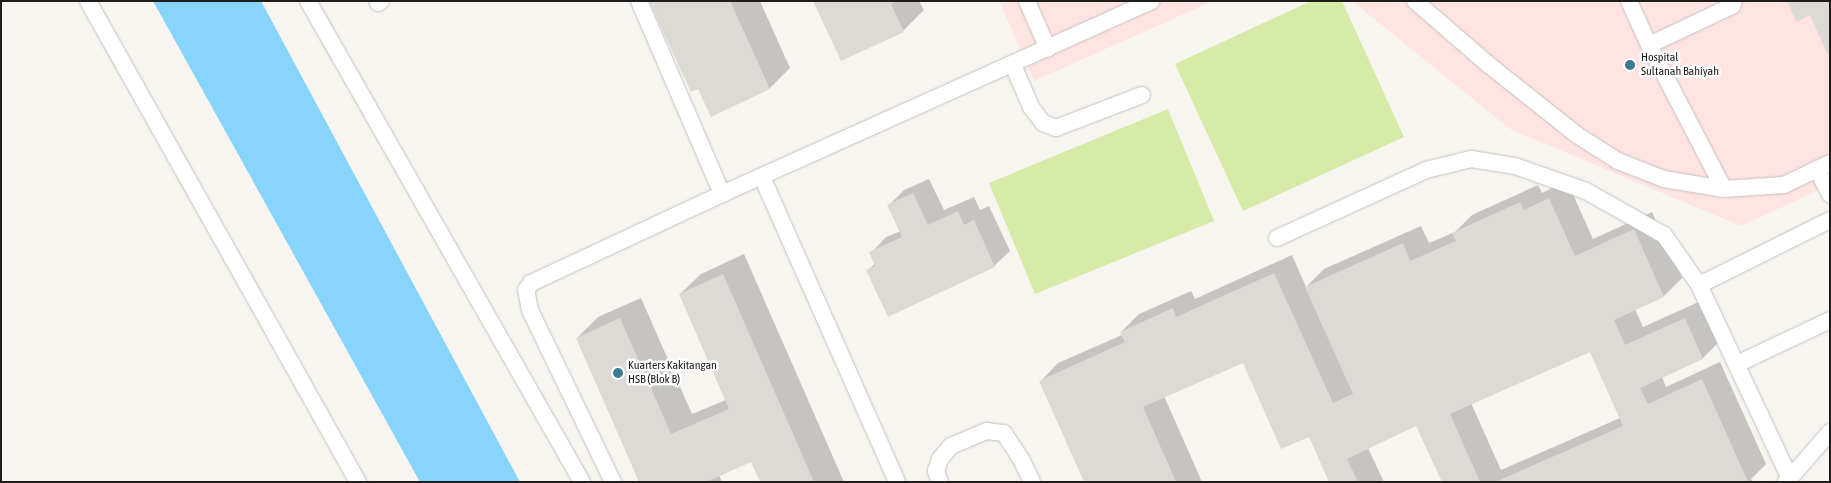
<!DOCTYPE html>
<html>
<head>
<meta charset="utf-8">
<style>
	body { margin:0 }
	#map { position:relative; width:1831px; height:483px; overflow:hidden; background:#f8f5f0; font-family:"Asap Condensed",sans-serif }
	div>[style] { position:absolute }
	.medical>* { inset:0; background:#ffe4e2 }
	.green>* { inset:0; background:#d5eba7 }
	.water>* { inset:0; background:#87d4fc }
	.shadow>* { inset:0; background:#0003 }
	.building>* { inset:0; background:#dddad6 }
	.roads { filter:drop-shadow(0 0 1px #c4c1bc) drop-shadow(0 0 1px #c4c1bc) }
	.lane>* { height:16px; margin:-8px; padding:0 8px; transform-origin:8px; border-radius:8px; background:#fff }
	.dots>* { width:14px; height:14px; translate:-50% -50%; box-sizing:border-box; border:2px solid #fff; border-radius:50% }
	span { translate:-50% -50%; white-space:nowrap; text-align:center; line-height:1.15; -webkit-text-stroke:5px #fff; paint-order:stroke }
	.poi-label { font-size:12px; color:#1e1d1b }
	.left { translate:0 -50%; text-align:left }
	.frame { position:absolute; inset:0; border:2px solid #1e1d1b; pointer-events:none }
</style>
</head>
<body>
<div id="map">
	<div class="medical">
		<div style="clip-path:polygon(999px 1px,1213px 1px,1034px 81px)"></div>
		<div style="clip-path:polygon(1352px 1px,1830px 1px,1830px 185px,1741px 226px,1510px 129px)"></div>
	</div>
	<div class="green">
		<div style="clip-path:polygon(1311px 1px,1342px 1px,1404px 137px,1243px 211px,1175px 64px)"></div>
		<div style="clip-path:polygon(1168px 109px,1214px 221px,1035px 294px,989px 183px)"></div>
	</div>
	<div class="water">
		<div style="clip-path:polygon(153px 1px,261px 1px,520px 482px,420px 482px)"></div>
	</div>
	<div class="shadow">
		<div style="clip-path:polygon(650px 1px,760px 1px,790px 68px,770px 88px,698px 87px)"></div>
		<div style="clip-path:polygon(815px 1px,919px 1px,924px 10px,903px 31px)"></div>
		<div style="clip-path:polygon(929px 179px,944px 210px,974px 197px,980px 210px,989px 206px,1010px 251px,994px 266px,868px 271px,875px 263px,871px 253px,886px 237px,901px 231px,889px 205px,904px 190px)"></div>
		<div style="clip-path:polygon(evenodd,1567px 181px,1593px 239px,1652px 212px,1682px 278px,1664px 296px,1635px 309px,1643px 327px,1703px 300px,1721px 340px,1703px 358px,1662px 377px,1666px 387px,1720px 362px,1766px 464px,1751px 479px,1753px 482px,1444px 482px,1417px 425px,1368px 448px,1384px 482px,1330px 482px,1310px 435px,1244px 361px,1164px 396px,1202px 482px,1086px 482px,1040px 382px,1058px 363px,1122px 335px,1121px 332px,1139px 314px,1191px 291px,1195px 299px,1292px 255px,1306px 287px,1324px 269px,1421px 226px,1429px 243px,1455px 232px,1472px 215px,1538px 185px,1542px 193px,1567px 181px,1590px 351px,1620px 418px,1501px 470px,1471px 403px,1590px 351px)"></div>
		<div style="clip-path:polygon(744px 254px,844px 482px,761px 482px,752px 461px,719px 475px,722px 482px,640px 482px,577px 338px,598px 317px,641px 298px,692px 414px,726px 400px,680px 294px,701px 274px)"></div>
	</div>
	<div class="building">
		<div style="clip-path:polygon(649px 1px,730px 1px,770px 89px,711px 117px,698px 89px,691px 92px)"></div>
		<div style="clip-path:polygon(813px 1px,897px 1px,891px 4px,904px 32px,841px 61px)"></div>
		<div style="clip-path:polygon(1787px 1px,1830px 1px,1830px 60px,1810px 15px,1796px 22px)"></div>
		<div style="clip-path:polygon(913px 193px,928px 225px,958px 211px,964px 225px,974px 220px,995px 267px,888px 317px,866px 270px,875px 266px,869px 252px,902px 237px,887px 205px)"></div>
		<div style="clip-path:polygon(1549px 198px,1575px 256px,1634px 229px,1664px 297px,1614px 320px,1625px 345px,1685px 318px,1703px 359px,1640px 388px,1648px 404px,1702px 379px,1748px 482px,1495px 482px,1623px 426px,1590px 352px,1450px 414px,1480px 482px,1442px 482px,1416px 426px,1347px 459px,1358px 482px,1329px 482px,1309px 437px,1281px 449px,1243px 363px,1143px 407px,1176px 482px,1084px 482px,1039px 381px,1125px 342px,1120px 332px,1173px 308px,1176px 317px,1274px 273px,1333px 403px,1353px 394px,1305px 287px,1403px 243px,1410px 261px,1456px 241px,1452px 233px,1520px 202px,1524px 210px)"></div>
		<div style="clip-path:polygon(723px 274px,814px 482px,760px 482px,751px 462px,706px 482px,639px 482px,576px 338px,620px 318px,671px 434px,729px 409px,679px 294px)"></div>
	</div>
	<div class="roads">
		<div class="lane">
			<div style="left:88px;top:1px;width:552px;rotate:60.69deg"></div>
			<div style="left:308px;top:1px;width:554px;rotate:60.33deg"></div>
			<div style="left:639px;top:1px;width:210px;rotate:66.7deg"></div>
			<div style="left:1027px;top:1px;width:52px;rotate:66.4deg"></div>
			<div style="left:1415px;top:1px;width:98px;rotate:40.9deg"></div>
			<div style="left:1489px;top:65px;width:112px;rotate:38.5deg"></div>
			<div style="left:1577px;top:135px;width:49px;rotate:32.4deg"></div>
			<div style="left:1618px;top:161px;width:49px;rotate:21.4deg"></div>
			<div style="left:1664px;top:179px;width:61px;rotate:9.5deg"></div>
			<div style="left:1724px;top:189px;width:60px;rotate:-3.8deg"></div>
			<div style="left:1784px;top:185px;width:51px;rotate:-25.6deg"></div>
			<div style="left:1629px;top:1px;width:48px;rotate:65.6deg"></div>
			<div style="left:1649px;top:45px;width:162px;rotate:62.5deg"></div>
			<div style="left:378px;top:3px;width:4px;rotate:-34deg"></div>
			<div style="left:1649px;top:45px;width:92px;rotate:-25.2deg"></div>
			<div style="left:1732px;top:6px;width:5px;rotate:-68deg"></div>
			<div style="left:1013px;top:65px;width:46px;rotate:66.8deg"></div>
			<div style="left:1031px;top:107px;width:20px;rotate:53deg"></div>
			<div style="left:1043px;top:123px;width:14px;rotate:21deg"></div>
			<div style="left:1056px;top:128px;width:92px;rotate:-21deg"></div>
			<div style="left:1817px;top:169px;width:29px;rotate:63deg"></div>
			<div style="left:762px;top:177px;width:334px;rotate:66.1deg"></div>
			<div style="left:1277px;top:238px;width:164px;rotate:-24.5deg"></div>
			<div style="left:1426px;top:170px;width:46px;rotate:-13.7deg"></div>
			<div style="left:1471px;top:159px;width:45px;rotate:9deg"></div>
			<div style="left:1515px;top:166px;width:75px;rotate:19.4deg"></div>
			<div style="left:1586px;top:191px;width:90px;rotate:29.4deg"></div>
			<div style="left:1664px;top:235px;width:61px;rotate:55deg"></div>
			<div style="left:1699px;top:285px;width:213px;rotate:64.8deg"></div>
			<div style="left:1790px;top:478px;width:6px;rotate:135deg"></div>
			<div style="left:1699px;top:285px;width:146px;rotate:-26.4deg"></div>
			<div style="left:1737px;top:364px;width:103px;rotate:-25.3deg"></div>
			<div style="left:1790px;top:478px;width:61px;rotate:-49deg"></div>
			<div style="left:613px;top:482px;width:191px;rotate:-115.8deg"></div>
			<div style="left:530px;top:310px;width:20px;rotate:-101deg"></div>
			<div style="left:526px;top:290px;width:9px;rotate:-54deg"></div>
			<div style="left:531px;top:283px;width:211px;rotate:-25deg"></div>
			<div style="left:722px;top:194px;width:471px;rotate:-24.2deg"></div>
			<div style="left:940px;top:482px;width:12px;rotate:-110deg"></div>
			<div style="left:936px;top:471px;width:13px;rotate:-72deg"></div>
			<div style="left:940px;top:459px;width:17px;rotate:-50deg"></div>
			<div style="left:951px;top:446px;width:39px;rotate:-23deg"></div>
			<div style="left:987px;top:431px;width:17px;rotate:7deg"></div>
			<div style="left:1004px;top:433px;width:31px;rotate:57deg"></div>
			<div style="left:1021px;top:459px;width:25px;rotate:64deg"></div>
		</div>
	</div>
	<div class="dots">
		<div style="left:1630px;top:65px;background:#3a798e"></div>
		<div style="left:618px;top:373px;background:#3a798e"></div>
	</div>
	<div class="poi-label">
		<span class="left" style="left:1641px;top:65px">Hospital<br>Sultanah Bahiyah</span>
		<span class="left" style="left:628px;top:373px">Kuarters Kakitangan<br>HSB (Blok B)</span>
	</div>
	<div class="frame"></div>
</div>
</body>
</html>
